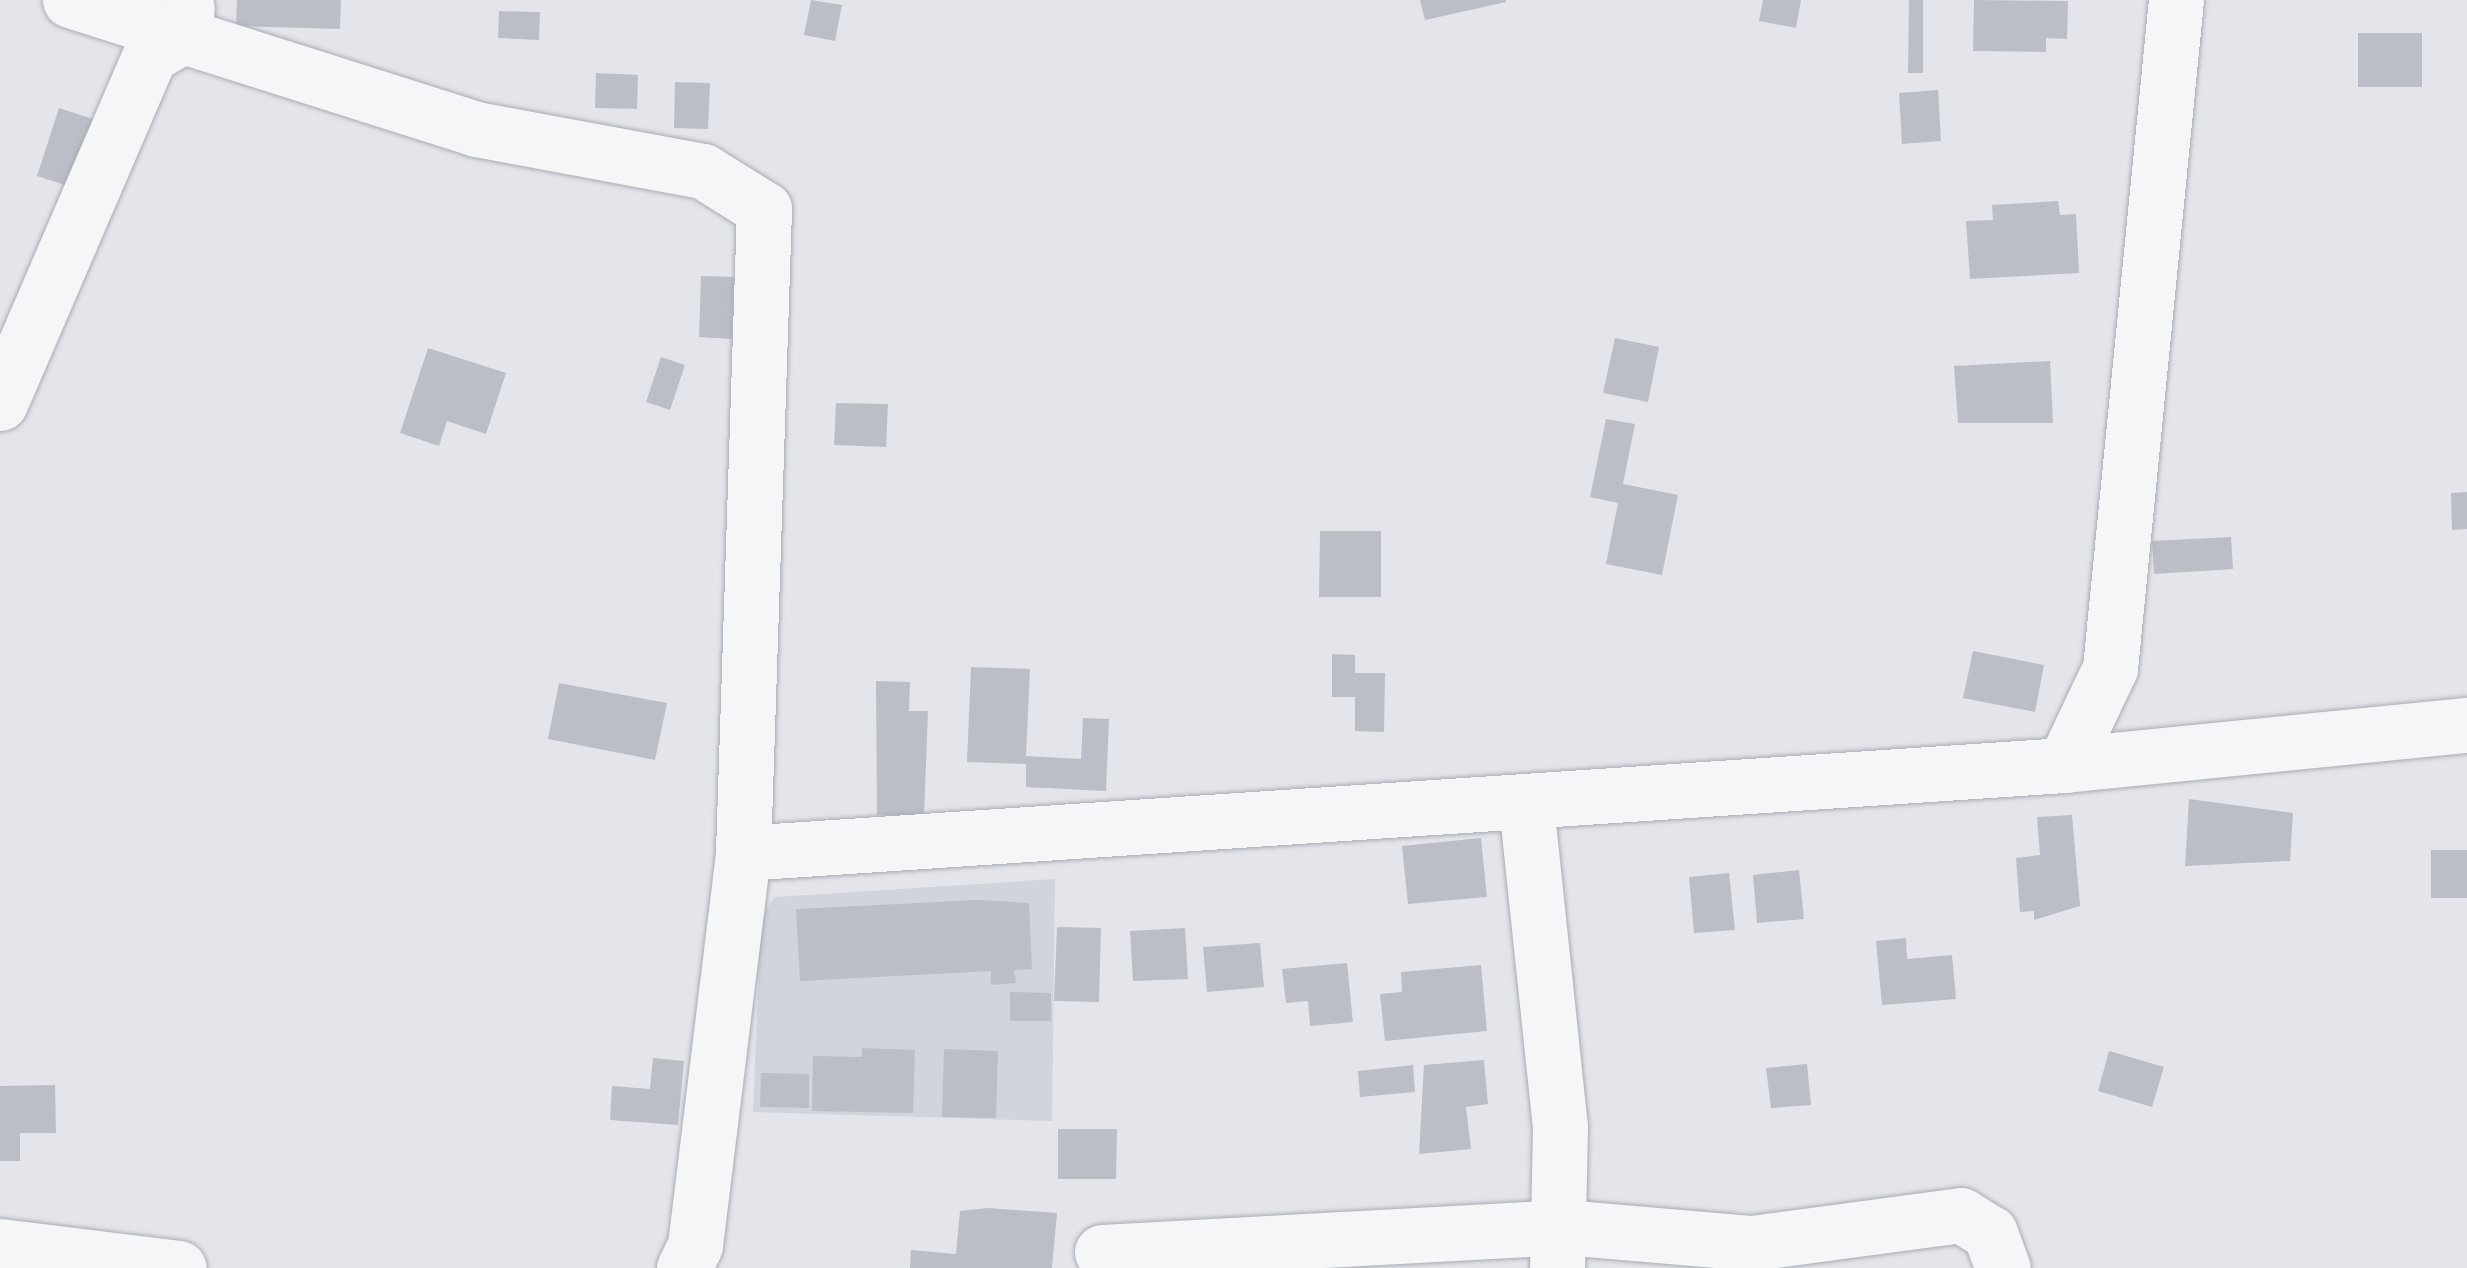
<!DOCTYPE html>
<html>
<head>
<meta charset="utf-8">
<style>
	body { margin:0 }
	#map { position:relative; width:2467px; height:1268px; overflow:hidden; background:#e3e5ea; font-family:"Golos Text",sans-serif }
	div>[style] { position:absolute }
	.built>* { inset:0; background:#d1d4dc }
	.building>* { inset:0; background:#bbbec6 }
	.roads { filter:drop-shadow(0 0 2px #a8acb4) drop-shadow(0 0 2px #a8acb4) }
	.minor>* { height:55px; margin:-27.5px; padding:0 27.5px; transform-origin:27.5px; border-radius:27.5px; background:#f5f6f8 }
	span { translate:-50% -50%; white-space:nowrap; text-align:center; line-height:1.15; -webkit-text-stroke:10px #f3f4f7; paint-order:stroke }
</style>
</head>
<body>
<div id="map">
	<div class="built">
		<div style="clip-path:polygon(1055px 879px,1052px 1121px,753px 1112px,761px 917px,775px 897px)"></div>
	</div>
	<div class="building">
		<div style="clip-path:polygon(237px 0,341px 0,340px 29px,236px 26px)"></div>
		<div style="clip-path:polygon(811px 0,842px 5px,835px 41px,804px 35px)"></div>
		<div style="clip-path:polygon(1420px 0,1506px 0,1506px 2px,1425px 20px)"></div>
		<div style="clip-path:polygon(1763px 0,1801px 0,1796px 28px,1759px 21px)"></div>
		<div style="clip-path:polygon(1909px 0,1923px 0,1923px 73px,1908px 73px)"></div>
		<div style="clip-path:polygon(1974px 0,2068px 1px,2067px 39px,2046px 38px,2046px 52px,1973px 51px)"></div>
		<div style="clip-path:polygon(499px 11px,540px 12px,539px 40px,498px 38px)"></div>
		<div style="clip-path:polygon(2358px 33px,2422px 33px,2422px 87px,2358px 87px)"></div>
		<div style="clip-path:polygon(596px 73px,638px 75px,637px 109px,595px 108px)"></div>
		<div style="clip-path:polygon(675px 82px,710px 83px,708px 129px,674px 128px)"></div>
		<div style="clip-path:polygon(1938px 90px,1941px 141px,1902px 144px,1899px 93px)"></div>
		<div style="clip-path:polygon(59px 108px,102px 122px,80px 190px,37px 176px)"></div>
		<div style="clip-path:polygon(2058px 201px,2060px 215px,2076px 214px,2079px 273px,1970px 279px,1966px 221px,1993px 220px,1992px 205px)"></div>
		<div style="clip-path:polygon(701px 276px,734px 277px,732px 339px,699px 337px)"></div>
		<div style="clip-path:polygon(1615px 338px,1659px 347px,1648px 402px,1603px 393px)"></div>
		<div style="clip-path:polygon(428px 348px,506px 373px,486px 434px,447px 421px,439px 446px,400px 433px)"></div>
		<div style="clip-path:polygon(661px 357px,685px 365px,670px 410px,646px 402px)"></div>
		<div style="clip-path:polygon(2050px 361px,2053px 423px,1958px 423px,1954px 366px)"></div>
		<div style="clip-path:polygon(836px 403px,888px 404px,886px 447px,834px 445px)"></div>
		<div style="clip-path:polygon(1606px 419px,1635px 424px,1623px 484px,1678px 495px,1662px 575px,1606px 564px,1618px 503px,1590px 497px)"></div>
		<div style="clip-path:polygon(2467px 492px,2467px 529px,2452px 530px,2451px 493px)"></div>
		<div style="clip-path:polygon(1320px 531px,1381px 531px,1381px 597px,1319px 597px)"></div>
		<div style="clip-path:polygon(2231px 537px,2233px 569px,2154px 574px,2152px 541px)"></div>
		<div style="clip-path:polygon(1973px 651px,2044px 665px,2035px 712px,1963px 698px)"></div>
		<div style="clip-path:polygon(1332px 654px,1355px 655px,1355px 673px,1385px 673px,1384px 732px,1355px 731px,1355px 697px,1332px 697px)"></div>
		<div style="clip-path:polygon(971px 667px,1030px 669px,1026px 756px,1081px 759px,1083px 718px,1109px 719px,1106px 791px,1026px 787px,1026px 764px,967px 762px)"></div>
		<div style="clip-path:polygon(876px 681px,910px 682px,909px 711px,928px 711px,924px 816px,877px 815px)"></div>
		<div style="clip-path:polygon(559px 683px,667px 703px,655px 760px,548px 739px)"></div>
		<div style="clip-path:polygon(2189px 799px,2293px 813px,2290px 861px,2185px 866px)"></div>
		<div style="clip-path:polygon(2072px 815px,2080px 906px,2034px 920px,2034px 911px,2020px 912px,2016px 858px,2040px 855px,2037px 817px)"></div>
		<div style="clip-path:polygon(1481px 838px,1487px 897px,1408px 904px,1402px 846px)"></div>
		<div style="clip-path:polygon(2431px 850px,2467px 850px,2467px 898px,2431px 898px)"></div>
		<div style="clip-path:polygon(1799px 870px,1804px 919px,1757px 923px,1753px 875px)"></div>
		<div style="clip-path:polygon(1729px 873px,1735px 930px,1694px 933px,1689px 877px)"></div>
		<div style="clip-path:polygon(978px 900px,1029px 903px,1032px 969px,1014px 970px,1016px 983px,991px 985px,991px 971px,800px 981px,796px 909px)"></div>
		<div style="clip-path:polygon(1057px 927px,1101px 928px,1099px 1002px,1054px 1001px)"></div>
		<div style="clip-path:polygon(1185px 928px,1188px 979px,1133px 981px,1130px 931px)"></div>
		<div style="clip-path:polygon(1906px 938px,1907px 959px,1952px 955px,1956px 999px,1882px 1005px,1876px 941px)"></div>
		<div style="clip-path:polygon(1260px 943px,1264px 987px,1207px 992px,1203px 947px)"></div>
		<div style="clip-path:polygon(1347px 963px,1353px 1022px,1310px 1026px,1308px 1001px,1286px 1003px,1282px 969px)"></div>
		<div style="clip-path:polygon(1481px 965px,1487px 1031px,1385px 1041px,1380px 994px,1402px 992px,1401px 972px)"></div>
		<div style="clip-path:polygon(1010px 992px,1051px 993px,1051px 1021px,1010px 1021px)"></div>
		<div style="clip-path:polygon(862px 1048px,915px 1050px,913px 1113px,812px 1111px,813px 1056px,862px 1057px)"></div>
		<div style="clip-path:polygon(944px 1049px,998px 1051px,996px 1118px,942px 1117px)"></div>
		<div style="clip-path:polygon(2109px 1051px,2164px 1067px,2152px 1107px,2098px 1091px)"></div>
		<div style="clip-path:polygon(653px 1058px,684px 1061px,678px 1125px,610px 1120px,612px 1086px,650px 1089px)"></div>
		<div style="clip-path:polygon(1484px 1060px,1488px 1104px,1466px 1107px,1471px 1149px,1419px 1154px,1424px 1065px)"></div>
		<div style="clip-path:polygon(1807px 1064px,1811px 1105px,1771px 1108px,1766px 1068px)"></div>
		<div style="clip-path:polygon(1413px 1065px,1415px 1092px,1360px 1097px,1358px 1071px)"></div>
		<div style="clip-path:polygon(761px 1073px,809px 1074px,809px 1108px,760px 1107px)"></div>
		<div style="clip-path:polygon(55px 1085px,56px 1133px,20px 1133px,20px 1161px,0 1161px,0 1086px)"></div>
		<div style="clip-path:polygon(1058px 1129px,1117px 1129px,1116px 1179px,1058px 1179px)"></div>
		<div style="clip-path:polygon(988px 1208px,1057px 1213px,1052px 1268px,910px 1268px,911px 1250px,956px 1254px,960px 1211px)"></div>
	</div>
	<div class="roads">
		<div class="minor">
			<div style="left:70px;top:0;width:426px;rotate:17.6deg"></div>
			<div style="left:476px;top:129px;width:231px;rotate:10.5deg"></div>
			<div style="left:703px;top:171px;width:72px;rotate:31.9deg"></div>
			<div style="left:764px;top:209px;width:644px;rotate:91.87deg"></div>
			<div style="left:0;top:403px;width:379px;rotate:-66.7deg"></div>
			<div style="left:150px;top:55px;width:39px;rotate:-30deg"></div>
			<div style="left:184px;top:35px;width:27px;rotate:-84deg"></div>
			<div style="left:2064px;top:765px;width:107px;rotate:-64.6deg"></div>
			<div style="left:2110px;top:668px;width:671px;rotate:-84.36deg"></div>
			<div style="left:1526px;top:804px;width:325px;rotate:84deg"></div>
			<div style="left:1560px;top:1127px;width:141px;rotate:91.2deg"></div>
			<div style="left:0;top:1246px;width:180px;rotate:7deg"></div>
			<div style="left:1102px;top:1252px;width:463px;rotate:-3.1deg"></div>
			<div style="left:1564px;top:1227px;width:189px;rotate:4.9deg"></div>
			<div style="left:1752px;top:1243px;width:211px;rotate:-7.6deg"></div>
			<div style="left:1961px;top:1215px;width:34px;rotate:32deg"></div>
			<div style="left:1990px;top:1233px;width:37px;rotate:70deg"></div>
			<div style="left:684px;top:1268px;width:25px;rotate:-64deg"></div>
			<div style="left:695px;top:1245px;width:395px;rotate:-83deg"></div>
			<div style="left:743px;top:853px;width:1324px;rotate:-3.81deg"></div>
			<div style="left:2064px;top:765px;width:405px;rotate:-5.7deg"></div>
		</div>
	</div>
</div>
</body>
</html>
